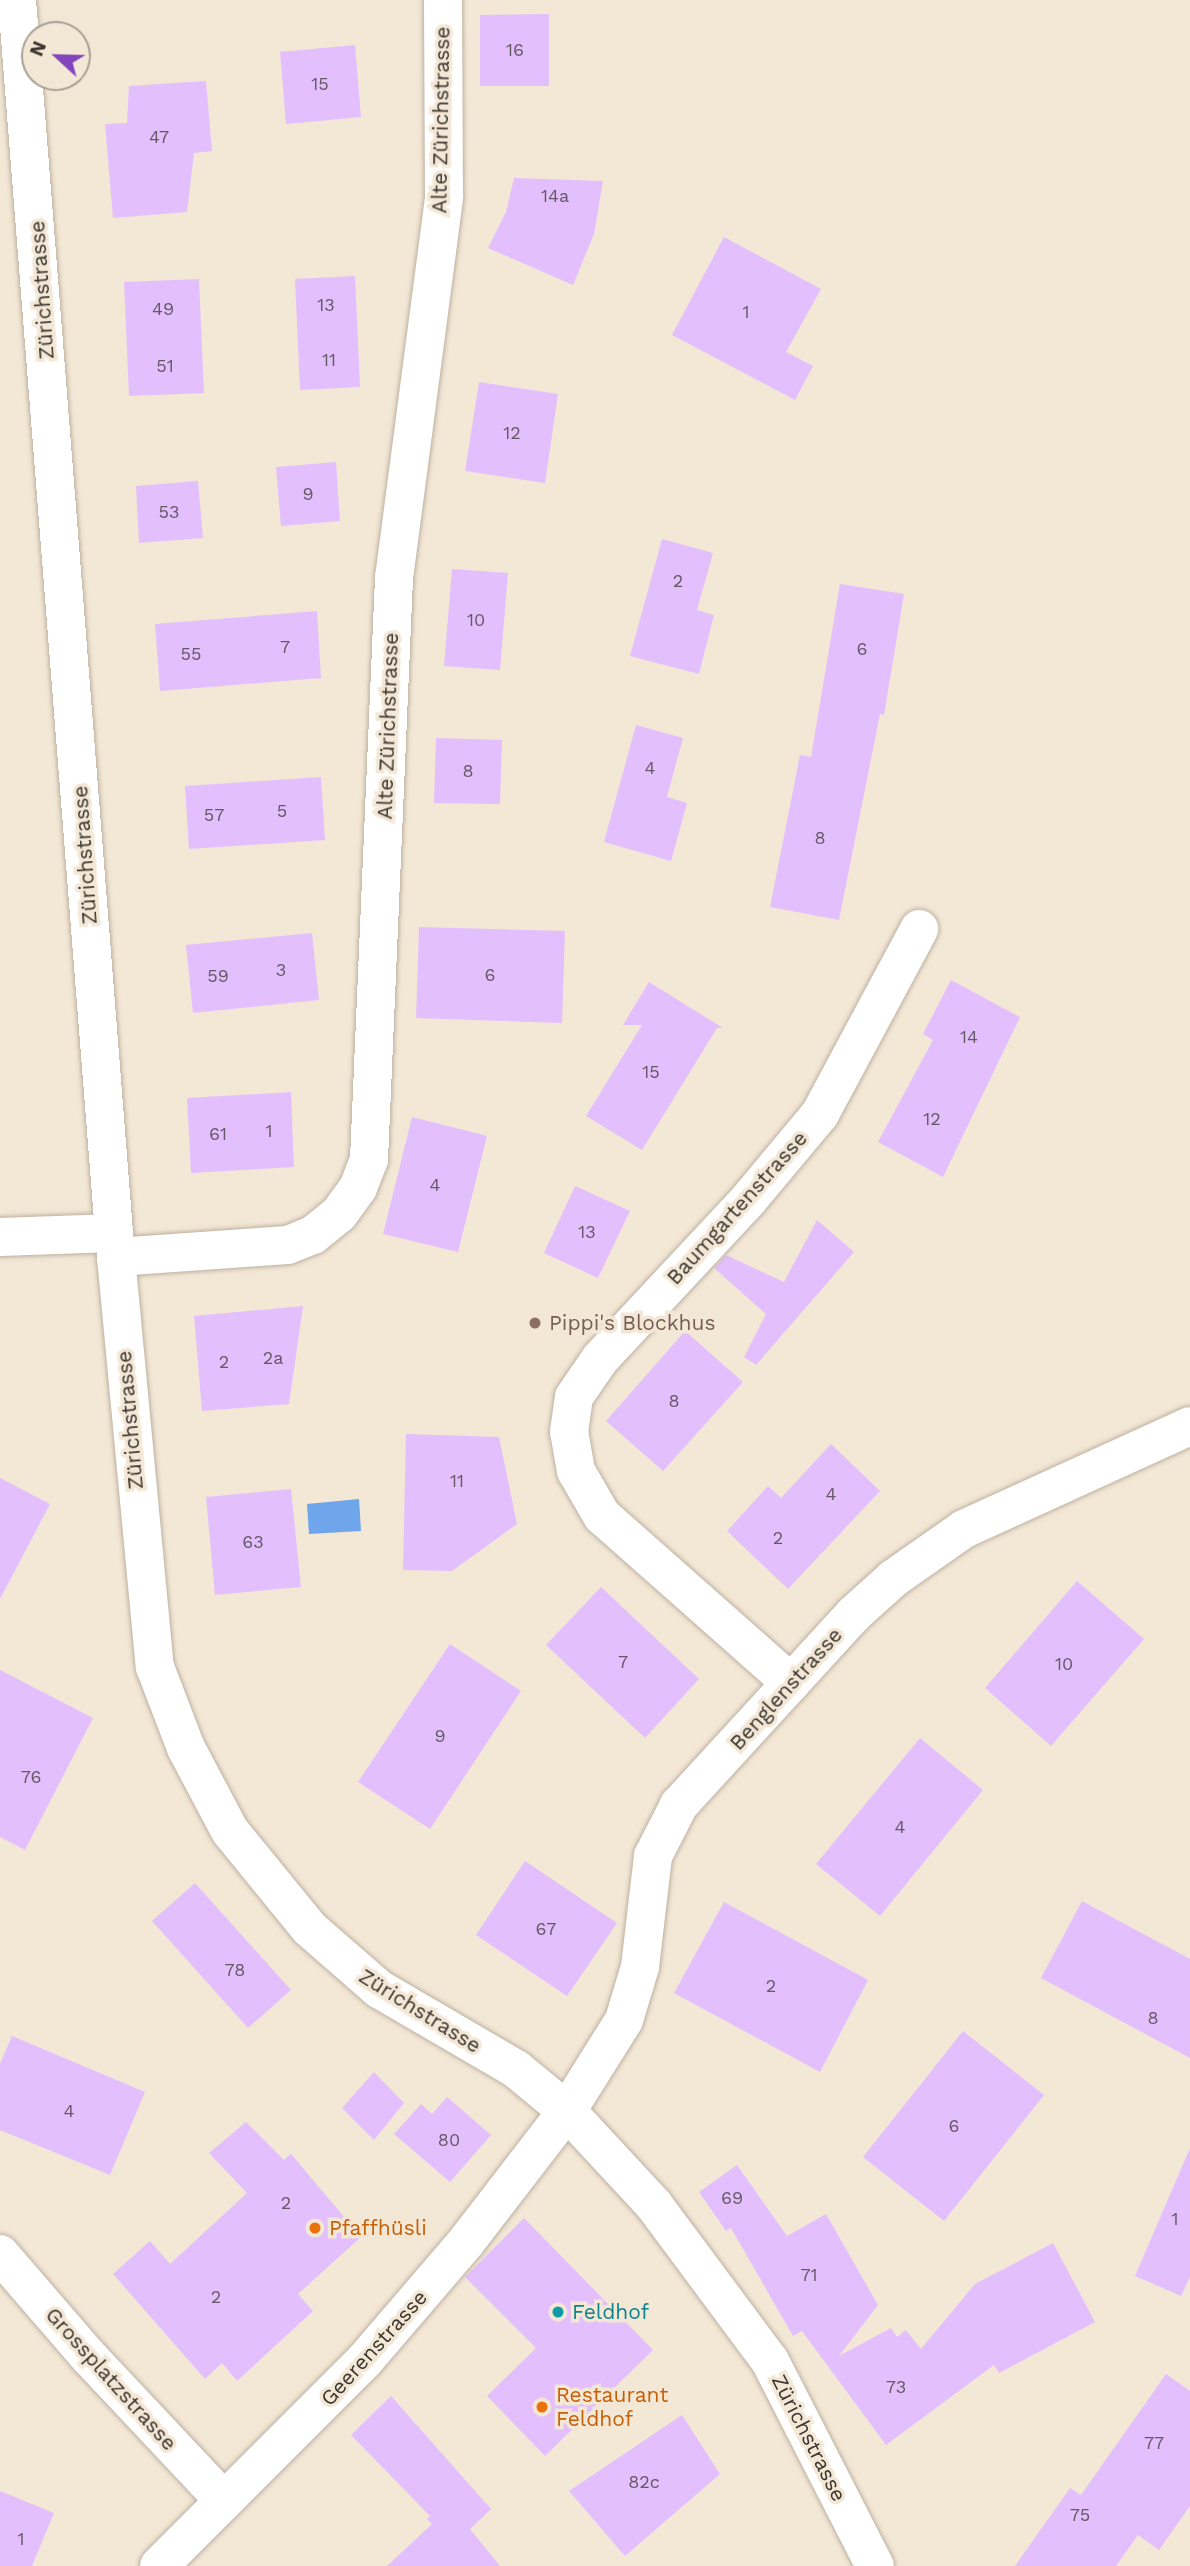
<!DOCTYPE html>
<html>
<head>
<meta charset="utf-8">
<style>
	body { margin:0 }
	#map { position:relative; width:1190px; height:2566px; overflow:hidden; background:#f3e7d6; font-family:"Work Sans",sans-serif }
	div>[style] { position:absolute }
	.water>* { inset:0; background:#6fa6eb }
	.building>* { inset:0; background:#e4bffe }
	.roads { filter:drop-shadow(0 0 2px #bdb1a1) drop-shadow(0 0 2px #bdb1a1) }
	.street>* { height:38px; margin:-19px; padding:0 19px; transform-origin:19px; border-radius:19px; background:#fff }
	.secondary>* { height:38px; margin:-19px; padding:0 19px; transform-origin:19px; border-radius:19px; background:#fff }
	.dots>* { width:19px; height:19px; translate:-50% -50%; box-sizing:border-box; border:4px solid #f3e7d6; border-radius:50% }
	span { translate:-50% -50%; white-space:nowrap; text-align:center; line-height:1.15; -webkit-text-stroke:7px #f3e7d6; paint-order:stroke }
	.number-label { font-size:18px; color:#655964 }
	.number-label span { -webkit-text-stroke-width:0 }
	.street-label { font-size:21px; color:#3b3730 }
	.education-label { font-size:21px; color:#785e54 }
	.left { translate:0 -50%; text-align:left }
	.food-label { font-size:21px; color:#c56008 }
	.culture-label { font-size:21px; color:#0d838f }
	.north { position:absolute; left:21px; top:21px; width:70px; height:70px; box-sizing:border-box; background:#f3e7d6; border:2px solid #a9a194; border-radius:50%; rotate:292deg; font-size:19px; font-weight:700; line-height:28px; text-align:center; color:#3b3730 }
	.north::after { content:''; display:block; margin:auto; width:24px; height:32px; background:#8245bb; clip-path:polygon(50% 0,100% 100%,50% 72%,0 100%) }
</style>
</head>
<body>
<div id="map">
	<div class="water">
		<div style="clip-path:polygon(359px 1499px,361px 1531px,309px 1534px,307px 1504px)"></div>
	</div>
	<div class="building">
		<div style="clip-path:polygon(549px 14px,549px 86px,480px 86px,480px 15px)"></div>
		<div style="clip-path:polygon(355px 45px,361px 117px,286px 124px,280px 52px)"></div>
		<div style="clip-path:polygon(206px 81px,212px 151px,194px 153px,187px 212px,113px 218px,105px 124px,127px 123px,129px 86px)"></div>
		<div style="clip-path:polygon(514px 178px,603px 181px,594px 234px,573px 285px,488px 248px,506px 212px)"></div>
		<div style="clip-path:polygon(724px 237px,821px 289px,786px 352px,813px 366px,795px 400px,672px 335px)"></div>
		<div style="clip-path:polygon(355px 276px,360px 387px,300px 390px,295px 279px)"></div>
		<div style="clip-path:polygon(199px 279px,204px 393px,129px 396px,124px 282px)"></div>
		<div style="clip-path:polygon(479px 382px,558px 394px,545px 483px,465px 471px)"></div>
		<div style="clip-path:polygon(336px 462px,340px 521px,281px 526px,276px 467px)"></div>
		<div style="clip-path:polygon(198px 481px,203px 538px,139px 543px,136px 486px)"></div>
		<div style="clip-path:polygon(662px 539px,713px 553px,697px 610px,714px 615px,699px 674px,630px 656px)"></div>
		<div style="clip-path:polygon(452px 569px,508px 573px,500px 670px,444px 666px)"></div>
		<div style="clip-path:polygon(840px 584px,904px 594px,884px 715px,880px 714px,839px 920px,770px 907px,800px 755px,811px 757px)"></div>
		<div style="clip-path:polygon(317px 611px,321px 678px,160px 691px,155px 624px)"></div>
		<div style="clip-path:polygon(636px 725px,683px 738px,667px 797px,687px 803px,671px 861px,604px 842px)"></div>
		<div style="clip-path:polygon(436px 738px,502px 740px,500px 804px,434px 803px)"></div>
		<div style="clip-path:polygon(321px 777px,325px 840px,189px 849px,185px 786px)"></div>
		<div style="clip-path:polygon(419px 927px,565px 931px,562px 1023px,416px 1018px)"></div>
		<div style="clip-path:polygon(312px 933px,319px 1000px,193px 1013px,186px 945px)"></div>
		<div style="clip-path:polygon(951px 980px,1020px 1017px,943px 1177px,878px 1142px,933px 1040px,923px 1034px)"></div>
		<div style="clip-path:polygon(649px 982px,723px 1028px,717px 1028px,642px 1150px,586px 1116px,642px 1025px,623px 1025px)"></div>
		<div style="clip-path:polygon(291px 1092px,294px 1167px,191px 1173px,187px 1098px)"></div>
		<div style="clip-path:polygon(412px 1117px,487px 1136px,458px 1252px,383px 1234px)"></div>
		<div style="clip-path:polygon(575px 1186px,630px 1211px,598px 1278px,544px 1253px)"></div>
		<div style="clip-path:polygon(817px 1220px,854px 1252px,756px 1365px,744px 1357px,766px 1314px,714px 1268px,726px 1255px,784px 1282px)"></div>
		<div style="clip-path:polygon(303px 1306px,289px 1404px,202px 1411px,194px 1316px)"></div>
		<div style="clip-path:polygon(685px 1331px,743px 1382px,663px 1471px,606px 1421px)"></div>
		<div style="clip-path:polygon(406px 1434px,499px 1437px,517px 1524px,452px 1571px,403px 1570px)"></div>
		<div style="clip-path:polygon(831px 1444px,880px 1491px,788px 1589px,727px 1531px,768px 1486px,781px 1498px)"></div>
		<div style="clip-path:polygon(0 1478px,50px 1504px,0 1599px)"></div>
		<div style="clip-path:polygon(291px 1489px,301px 1587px,215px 1595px,206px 1497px)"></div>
		<div style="clip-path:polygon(1077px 1581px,1144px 1639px,1051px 1746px,985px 1688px)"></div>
		<div style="clip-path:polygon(601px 1587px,699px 1679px,645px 1738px,546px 1645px)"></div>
		<div style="clip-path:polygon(450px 1644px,521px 1691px,430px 1829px,358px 1782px)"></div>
		<div style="clip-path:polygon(0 1670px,93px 1718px,25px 1850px,0 1837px)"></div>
		<div style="clip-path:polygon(920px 1738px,983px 1790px,880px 1916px,816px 1864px)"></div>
		<div style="clip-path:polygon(525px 1861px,617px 1923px,567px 1996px,476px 1935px)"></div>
		<div style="clip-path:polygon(195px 1883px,291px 1990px,248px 2028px,152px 1921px)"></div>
		<div style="clip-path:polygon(1082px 1901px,1190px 1959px,1190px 2058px,1041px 1978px)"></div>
		<div style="clip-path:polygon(724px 1902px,868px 1980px,820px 2072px,674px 1993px)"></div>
		<div style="clip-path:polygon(963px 2031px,1044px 2095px,944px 2221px,863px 2157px)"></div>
		<div style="clip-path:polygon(12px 2036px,145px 2092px,110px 2175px,0 2130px,0 2064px)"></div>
		<div style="clip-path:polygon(374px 2072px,404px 2103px,374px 2140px,342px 2108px)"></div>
		<div style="clip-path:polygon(447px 2097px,491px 2135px,450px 2182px,394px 2134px,421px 2104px,432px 2114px)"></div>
		<div style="clip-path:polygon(246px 2122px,284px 2160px,291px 2154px,361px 2237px,298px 2294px,313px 2311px,237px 2381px,222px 2363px,205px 2379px,113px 2274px,150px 2241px,170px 2264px,247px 2193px,209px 2153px)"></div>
		<div style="clip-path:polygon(1190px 2148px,1190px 2277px,1181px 2296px,1135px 2276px)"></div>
		<div style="clip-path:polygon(737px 2165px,787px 2236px,826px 2214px,878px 2305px,839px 2356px,891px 2328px,897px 2337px,906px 2330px,921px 2349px,975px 2284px,1053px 2243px,1095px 2322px,999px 2373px,994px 2365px,886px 2445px,802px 2331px,793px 2336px,731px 2228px,726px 2231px,699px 2192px)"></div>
		<div style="clip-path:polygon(524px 2218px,653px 2350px,545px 2456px,487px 2396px,536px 2348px,465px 2277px)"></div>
		<div style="clip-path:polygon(1166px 2374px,1190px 2391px,1190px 2506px,1159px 2550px,1138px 2535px,1116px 2566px,1015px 2566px,1070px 2488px,1081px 2495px)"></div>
		<div style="clip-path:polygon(391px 2396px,491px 2509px,470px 2529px,500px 2566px,387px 2566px,432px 2524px,427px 2519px,430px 2516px,351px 2435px)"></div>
		<div style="clip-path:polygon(682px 2415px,720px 2474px,625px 2556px,569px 2491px)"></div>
		<div style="clip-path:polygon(0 2491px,54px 2513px,32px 2566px,0 2566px)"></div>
	</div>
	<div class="roads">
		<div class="street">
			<div style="left:0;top:1237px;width:114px;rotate:-2deg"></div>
			<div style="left:116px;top:1257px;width:172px;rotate:-4deg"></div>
			<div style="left:288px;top:1245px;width:27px;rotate:-22deg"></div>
			<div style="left:313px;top:1235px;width:33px;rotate:-39deg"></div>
			<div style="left:339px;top:1214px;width:32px;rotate:-54deg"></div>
			<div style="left:358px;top:1188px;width:30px;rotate:-69deg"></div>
			<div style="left:369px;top:1160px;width:583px;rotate:-87.54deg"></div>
			<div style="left:394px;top:578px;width:385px;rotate:-82.5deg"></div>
			<div style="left:444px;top:196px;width:196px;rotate:-90.3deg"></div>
			<div style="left:791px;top:1683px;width:252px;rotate:-138.5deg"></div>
			<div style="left:602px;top:1516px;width:52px;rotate:-120deg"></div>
			<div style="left:576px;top:1471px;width:40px;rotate:-100deg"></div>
			<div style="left:569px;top:1432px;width:35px;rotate:-82deg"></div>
			<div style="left:574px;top:1397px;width:46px;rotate:-55.6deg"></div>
			<div style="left:600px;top:1359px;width:219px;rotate:-47deg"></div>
			<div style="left:749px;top:1199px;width:111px;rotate:-50.1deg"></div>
			<div style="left:820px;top:1114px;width:210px;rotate:-61.8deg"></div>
			<div style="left:0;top:2254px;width:136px;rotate:49.2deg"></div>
			<div style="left:89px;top:2357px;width:197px;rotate:46.8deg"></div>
			<div style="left:159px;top:2566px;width:291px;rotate:-45deg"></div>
			<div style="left:365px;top:2360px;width:155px;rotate:-49.4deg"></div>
			<div style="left:466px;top:2242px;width:165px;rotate:-52.4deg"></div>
			<div style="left:567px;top:2111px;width:107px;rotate:-57.9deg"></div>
			<div style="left:624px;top:2020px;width:55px;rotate:-73.2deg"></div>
			<div style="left:640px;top:1967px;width:112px;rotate:-83.3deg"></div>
			<div style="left:653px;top:1856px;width:57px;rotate:-63deg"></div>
			<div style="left:679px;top:1805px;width:259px;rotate:-47.5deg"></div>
			<div style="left:854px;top:1614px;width:54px;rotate:-42deg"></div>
			<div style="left:894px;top:1578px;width:85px;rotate:-35deg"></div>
			<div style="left:964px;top:1529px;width:248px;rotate:-24.5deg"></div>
		</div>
		<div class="secondary">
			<div style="left:17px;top:0;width:1261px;rotate:85.5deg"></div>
			<div style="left:116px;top:1257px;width:412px;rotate:84.6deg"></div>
			<div style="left:155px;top:1667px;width:87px;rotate:69.1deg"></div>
			<div style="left:186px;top:1748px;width:94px;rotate:62.1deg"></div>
			<div style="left:230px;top:1831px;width:125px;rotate:50.8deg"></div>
			<div style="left:309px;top:1928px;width:93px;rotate:41.1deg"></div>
			<div style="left:379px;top:1989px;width:159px;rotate:30.3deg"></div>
			<div style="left:516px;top:2069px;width:66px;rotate:39.5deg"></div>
			<div style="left:567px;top:2111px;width:128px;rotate:47.2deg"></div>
			<div style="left:654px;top:2205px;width:194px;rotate:53.4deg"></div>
			<div style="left:770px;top:2361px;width:230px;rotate:62.9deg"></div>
		</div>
	</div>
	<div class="dots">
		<div style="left:535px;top:1323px;background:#8d6e63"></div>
		<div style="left:315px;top:2228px;background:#e8710a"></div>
		<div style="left:558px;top:2312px;background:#0f9aa8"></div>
		<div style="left:542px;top:2407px;background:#e8710a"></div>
	</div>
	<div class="number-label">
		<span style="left:515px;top:50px">16</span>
		<span style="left:320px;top:84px">15</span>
		<span style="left:159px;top:137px">47</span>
		<span style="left:555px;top:196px">14a</span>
		<span style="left:326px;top:305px">13</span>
		<span style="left:163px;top:309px">49</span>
		<span style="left:746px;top:312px">1</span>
		<span style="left:329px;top:360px">11</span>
		<span style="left:165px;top:366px">51</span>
		<span style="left:512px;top:433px">12</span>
		<span style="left:308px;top:494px">9</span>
		<span style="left:169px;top:512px">53</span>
		<span style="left:678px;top:581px">2</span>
		<span style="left:476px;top:620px">10</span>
		<span style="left:285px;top:647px">7</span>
		<span style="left:862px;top:649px">6</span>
		<span style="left:191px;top:654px">55</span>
		<span style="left:650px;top:768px">4</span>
		<span style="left:468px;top:771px">8</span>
		<span style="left:282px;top:811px">5</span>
		<span style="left:214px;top:815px">57</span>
		<span style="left:820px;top:838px">8</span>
		<span style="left:281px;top:970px">3</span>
		<span style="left:490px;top:975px">6</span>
		<span style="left:218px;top:976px">59</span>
		<span style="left:969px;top:1037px">14</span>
		<span style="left:651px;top:1072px">15</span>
		<span style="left:932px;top:1119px">12</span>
		<span style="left:269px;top:1131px">1</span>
		<span style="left:218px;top:1134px">61</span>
		<span style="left:435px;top:1185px">4</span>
		<span style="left:587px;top:1232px">13</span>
		<span style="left:273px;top:1358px">2a</span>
		<span style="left:224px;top:1362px">2</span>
		<span style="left:674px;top:1401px">8</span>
		<span style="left:457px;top:1481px">11</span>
		<span style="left:831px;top:1494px">4</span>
		<span style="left:778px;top:1538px">2</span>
		<span style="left:253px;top:1542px">63</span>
		<span style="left:623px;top:1662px">7</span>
		<span style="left:1064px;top:1664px">10</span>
		<span style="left:440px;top:1736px">9</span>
		<span style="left:31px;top:1777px">76</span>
		<span style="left:900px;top:1827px">4</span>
		<span style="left:546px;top:1929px">67</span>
		<span style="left:235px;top:1970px">78</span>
		<span style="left:771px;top:1986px">2</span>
		<span style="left:1153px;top:2018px">8</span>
		<span style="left:69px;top:2111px">4</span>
		<span style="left:954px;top:2126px">6</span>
		<span style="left:449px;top:2140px">80</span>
		<span style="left:732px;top:2198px">69</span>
		<span style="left:286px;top:2203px">2</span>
		<span style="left:1175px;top:2219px">1</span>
		<span style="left:809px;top:2275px">71</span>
		<span style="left:216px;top:2297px">2</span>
		<span style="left:896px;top:2387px">73</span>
		<span style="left:1154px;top:2443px">77</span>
		<span style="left:644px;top:2482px">82c</span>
		<span style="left:1080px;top:2515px">75</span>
		<span style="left:21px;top:2539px">1</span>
	</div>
	<div class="street-label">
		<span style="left:441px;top:120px;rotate:-89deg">Alte Zürichstrasse</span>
		<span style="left:42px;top:290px;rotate:-94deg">Zürichstrasse</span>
		<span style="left:388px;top:726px;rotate:-88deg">Alte Zürichstrasse</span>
		<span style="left:85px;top:855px;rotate:-94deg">Zürichstrasse</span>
		<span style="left:737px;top:1208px;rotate:-48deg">Baumgartenstrasse</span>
		<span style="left:130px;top:1420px;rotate:-95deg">Zürichstrasse</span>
		<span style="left:786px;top:1689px;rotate:-48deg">Benglenstrasse</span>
		<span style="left:420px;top:2011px;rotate:32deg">Zürichstrasse</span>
		<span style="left:374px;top:2348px;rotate:-48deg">Geerenstrasse</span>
		<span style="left:111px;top:2379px;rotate:48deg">Grossplatzstrasse</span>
		<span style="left:809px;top:2438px;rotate:63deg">Zürichstrasse</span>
	</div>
	<div class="education-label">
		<span class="left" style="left:549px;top:1323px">Pippi's Blockhus</span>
	</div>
	<div class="food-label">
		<span class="left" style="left:329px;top:2228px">Pfaffhüsli</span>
		<span class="left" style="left:556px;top:2407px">Restaurant<br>Feldhof</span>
	</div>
	<div class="culture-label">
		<span class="left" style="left:572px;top:2312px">Feldhof</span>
	</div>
	<div class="north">N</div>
</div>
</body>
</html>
